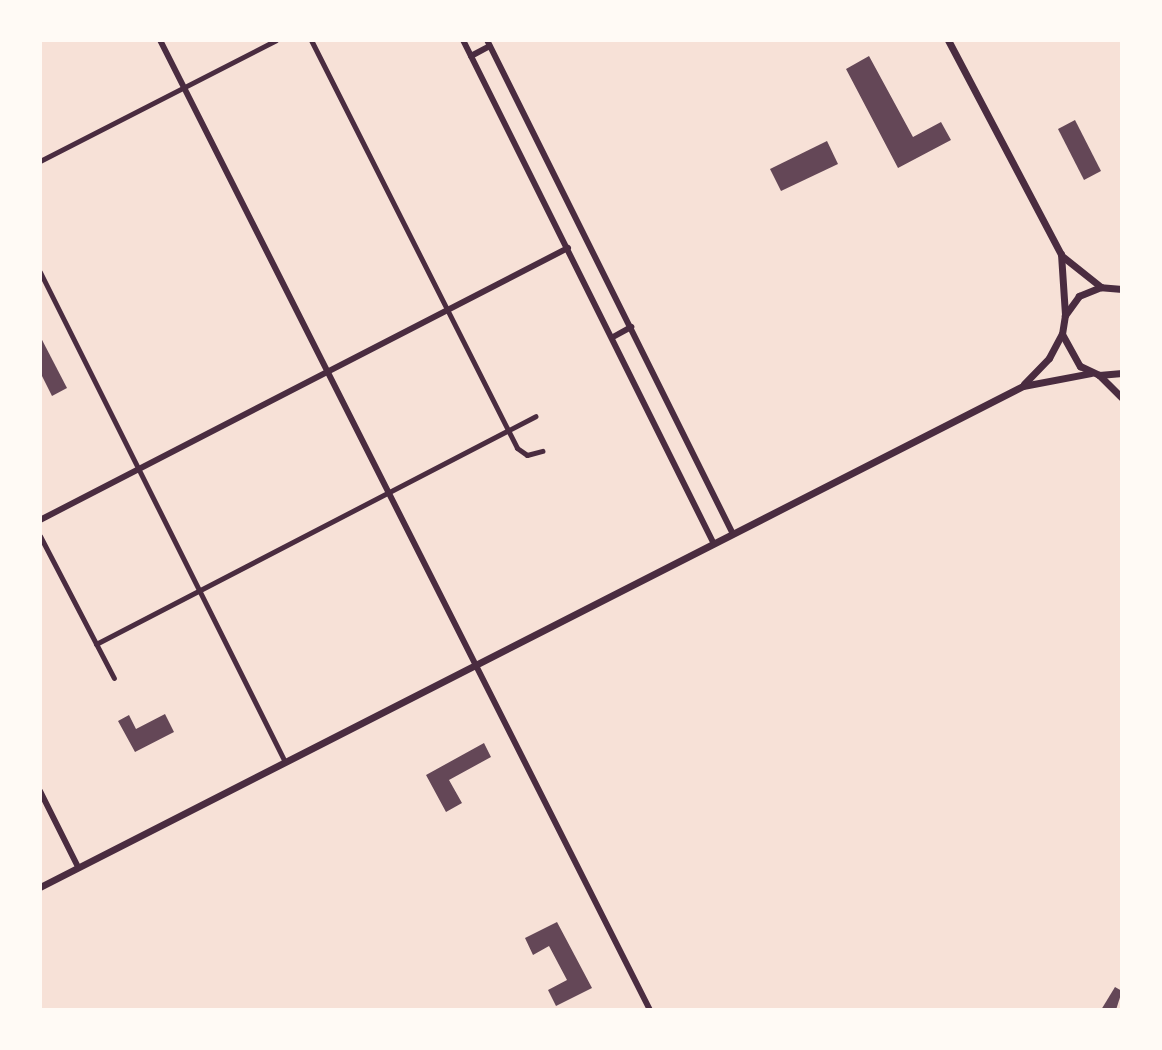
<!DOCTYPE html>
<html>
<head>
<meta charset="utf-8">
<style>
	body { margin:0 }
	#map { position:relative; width:1162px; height:1050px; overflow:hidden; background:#f7e1d7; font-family:"IBM Plex Sans",sans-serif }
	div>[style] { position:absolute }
	.building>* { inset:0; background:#644757 }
	.minor>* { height:5px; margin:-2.5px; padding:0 2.5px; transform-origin:2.5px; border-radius:2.5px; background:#4a2c40 }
	.tertiary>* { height:6px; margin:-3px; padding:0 3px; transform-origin:3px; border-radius:3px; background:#4a2c40 }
	.secondary>* { height:6px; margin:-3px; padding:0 3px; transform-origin:3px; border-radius:3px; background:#4a2c40 }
	.primary>* { height:7px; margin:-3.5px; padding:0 3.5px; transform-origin:3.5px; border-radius:3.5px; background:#4a2c40 }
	span { translate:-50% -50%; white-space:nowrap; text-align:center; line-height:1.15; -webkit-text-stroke:6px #fffaf5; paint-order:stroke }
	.frame { position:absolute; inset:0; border:42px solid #fffaf5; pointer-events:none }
</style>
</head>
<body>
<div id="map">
	<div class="building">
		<div style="clip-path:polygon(869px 56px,913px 137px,941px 122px,951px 140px,898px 168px,846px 69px)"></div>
		<div style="clip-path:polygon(1075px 120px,1101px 171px,1084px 180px,1058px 129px)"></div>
		<div style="clip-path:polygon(827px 141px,838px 164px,781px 191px,770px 169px)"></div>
		<div style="clip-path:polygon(40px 336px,67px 388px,52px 396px,40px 372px)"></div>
		<div style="clip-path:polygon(165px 714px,174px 732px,135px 752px,118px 721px,129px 715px,136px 729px)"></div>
		<div style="clip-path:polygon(484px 743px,491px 757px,449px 780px,462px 803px,446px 812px,426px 775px)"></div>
		<div style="clip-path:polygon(557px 922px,592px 988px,556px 1006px,548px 990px,567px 980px,549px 946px,533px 955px,525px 938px)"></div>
		<div style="clip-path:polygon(1115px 987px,1122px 991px,1116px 1010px,1101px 1010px)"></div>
	</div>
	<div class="minor">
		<div style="left:311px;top:40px;width:457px;rotate:63.2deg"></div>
		<div style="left:517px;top:448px;width:12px;rotate:35deg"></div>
		<div style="left:527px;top:455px;width:16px;rotate:-15deg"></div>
		<div style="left:40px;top:161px;width:265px;rotate:-27.1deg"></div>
		<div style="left:40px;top:272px;width:546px;rotate:63.43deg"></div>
		<div style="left:40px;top:536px;width:160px;rotate:62.5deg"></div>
		<div style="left:96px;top:644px;width:495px;rotate:-27.4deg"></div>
	</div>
	<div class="tertiary">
		<div style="left:160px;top:40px;width:1087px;rotate:63.2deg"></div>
		<div style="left:471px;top:56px;width:21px;rotate:-28deg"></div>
		<div style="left:613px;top:337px;width:21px;rotate:-29deg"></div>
		<div style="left:40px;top:520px;width:594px;rotate:-27.26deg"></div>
		<div style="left:40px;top:791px;width:85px;rotate:63.4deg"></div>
	</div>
	<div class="secondary">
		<div style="left:463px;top:40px;width:563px;rotate:63.53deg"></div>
		<div style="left:487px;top:40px;width:552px;rotate:63.53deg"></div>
	</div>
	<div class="primary">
		<div style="left:948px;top:40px;width:242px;rotate:62.2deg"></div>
		<div style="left:1061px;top:254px;width:61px;rotate:86.2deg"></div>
		<div style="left:1062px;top:256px;width:50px;rotate:38.5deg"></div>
		<div style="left:1122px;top:289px;width:21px;rotate:-175deg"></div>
		<div style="left:1101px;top:287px;width:24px;rotate:158deg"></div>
		<div style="left:1079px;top:296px;width:24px;rotate:126deg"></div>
		<div style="left:1065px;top:315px;width:19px;rotate:99deg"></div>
		<div style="left:1062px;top:334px;width:37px;rotate:61deg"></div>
		<div style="left:1080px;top:366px;width:21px;rotate:25deg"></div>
		<div style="left:1099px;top:375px;width:23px;rotate:-5deg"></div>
		<div style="left:1099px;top:375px;width:33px;rotate:45deg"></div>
		<div style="left:1024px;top:384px;width:36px;rotate:-46deg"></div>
		<div style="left:1049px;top:358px;width:27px;rotate:-62deg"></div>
		<div style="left:40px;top:887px;width:1103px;rotate:-27.01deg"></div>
		<div style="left:1023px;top:386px;width:69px;rotate:-10.8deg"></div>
	</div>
	<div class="frame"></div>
</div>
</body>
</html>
